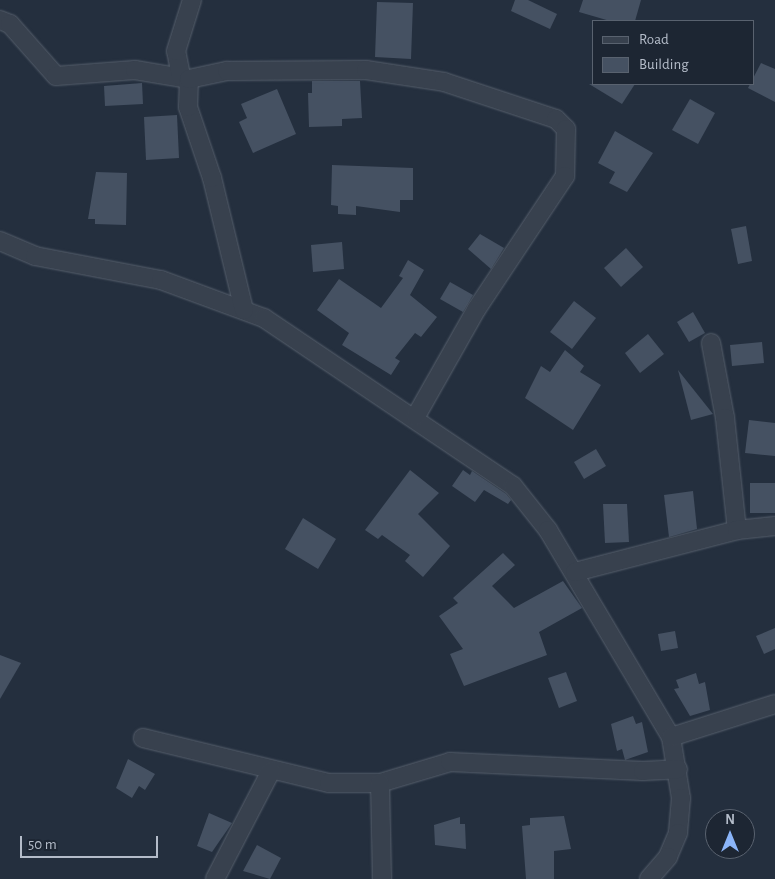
<!DOCTYPE html>
<html>
<head>
<meta charset="utf-8">
<style>
	body { margin:0 }
	#map { position:relative; width:775px; height:879px; overflow:hidden; background:#242f3e; font-family:"Alegreya Sans",sans-serif }
	div>[style] { position:absolute }
	.building>* { inset:0; background:#455162 }
	.roads { filter:drop-shadow(0 0 1px #565f6c) drop-shadow(0 0 1px #565f6c) }
	.street>* { height:18px; margin:-9px; padding:0 9px; transform-origin:9px; border-radius:9px; background:#38414e }
	span { translate:-50% -50%; white-space:nowrap; text-align:center; line-height:1.15; -webkit-text-stroke:4px #1d2633; paint-order:stroke }
	.legend { position:absolute; left:592px; top:20px; width:162px; height:65px; box-sizing:border-box; background:#1d2633; border:1px solid #59626f; margin:0; padding:6px 9px; list-style:none; font-size:15px; color:#b4bcc9 }
	.legend li { display:flex; align-items:center; gap:10px; height:25px }
	.legend b { width:25px; border:1px solid #59626f }
	.north { position:absolute; left:705px; top:809px; width:50px; height:50px; box-sizing:border-box; background:#1d2633; border:1px solid #59626f; border-radius:50%; rotate:0deg; font-size:14px; font-weight:700; line-height:20px; text-align:center; color:#b4bcc9 }
	.north::after { content:''; display:block; margin:auto; width:18px; height:22px; background:#8ab4f8; clip-path:polygon(50% 0,100% 100%,50% 72%,0 100%) }
	.scale { position:absolute; left:20px; top:836px; width:138px; height:22px; box-sizing:border-box; border:2px solid #b4bcc9; border-top:0; padding-left:6px; font-size:15px; line-height:18px; white-space:nowrap; color:#b4bcc9; -webkit-text-stroke:4px #1d2633; paint-order:stroke }
</style>
</head>
<body>
<div id="map">
	<div class="building">
		<div style="clip-path:polygon(515px 0,528px 0,557px 14px,550px 29px,511px 11px)"></div>
		<div style="clip-path:polygon(583px 0,641px 0,635px 21px,610px 21px,579px 12px)"></div>
		<div style="clip-path:polygon(377px 2px,413px 3px,411px 59px,375px 57px)"></div>
		<div style="clip-path:polygon(761px 63px,775px 69px,775px 102px,748px 88px)"></div>
		<div style="clip-path:polygon(312px 81px,360px 81px,362px 118px,342px 119px,342px 126px,309px 127px,308px 93px,312px 93px)"></div>
		<div style="clip-path:polygon(142px 83px,143px 104px,105px 106px,104px 86px)"></div>
		<div style="clip-path:polygon(589px 84px,635px 84px,622px 104px)"></div>
		<div style="clip-path:polygon(277px 89px,296px 134px,253px 153px,239px 122px,247px 118px,241px 104px)"></div>
		<div style="clip-path:polygon(690px 99px,715px 113px,698px 144px,672px 130px)"></div>
		<div style="clip-path:polygon(177px 115px,179px 158px,146px 160px,144px 117px)"></div>
		<div style="clip-path:polygon(615px 131px,653px 153px,627px 192px,609px 183px,615px 172px,598px 163px)"></div>
		<div style="clip-path:polygon(332px 165px,413px 168px,413px 200px,400px 200px,400px 212px,356px 206px,356px 215px,338px 214px,338px 206px,331px 205px)"></div>
		<div style="clip-path:polygon(96px 172px,127px 173px,126px 225px,95px 224px,95px 219px,88px 219px)"></div>
		<div style="clip-path:polygon(746px 226px,752px 261px,738px 264px,731px 229px)"></div>
		<div style="clip-path:polygon(480px 234px,504px 248px,491px 269px,468px 249px)"></div>
		<div style="clip-path:polygon(342px 242px,344px 269px,313px 272px,311px 245px)"></div>
		<div style="clip-path:polygon(626px 248px,643px 267px,621px 287px,604px 268px)"></div>
		<div style="clip-path:polygon(408px 260px,424px 270px,410px 295px,437px 317px,421px 337px,415px 333px,395px 358px,400px 361px,391px 375px,342px 345px,349px 333px,317px 310px,339px 279px,381px 308px,403px 278px,399px 276px)"></div>
		<div style="clip-path:polygon(450px 282px,473px 295px,463px 312px,440px 299px)"></div>
		<div style="clip-path:polygon(574px 301px,596px 318px,572px 349px,550px 332px)"></div>
		<div style="clip-path:polygon(693px 312px,705px 333px,689px 342px,677px 322px)"></div>
		<div style="clip-path:polygon(648px 334px,664px 354px,640px 373px,625px 353px)"></div>
		<div style="clip-path:polygon(762px 342px,764px 363px,732px 366px,730px 345px)"></div>
		<div style="clip-path:polygon(565px 350px,584px 366px,580px 372px,601px 385px,573px 430px,525px 398px,541px 366px,550px 372px)"></div>
		<div style="clip-path:polygon(678px 370px,713px 414px,691px 420px)"></div>
		<div style="clip-path:polygon(749px 420px,775px 423px,775px 456px,745px 453px)"></div>
		<div style="clip-path:polygon(596px 449px,606px 466px,584px 479px,574px 462px)"></div>
		<div style="clip-path:polygon(410px 470px,439px 493px,418px 514px,450px 546px,423px 577px,405px 561px,410px 555px,382px 535px,378px 539px,365px 530px)"></div>
		<div style="clip-path:polygon(463px 470px,470px 475px,472px 471px,506px 494px,511px 500px,508px 504px,484px 490px,475px 502px,452px 486px)"></div>
		<div style="clip-path:polygon(750px 483px,775px 483px,775px 513px,750px 513px)"></div>
		<div style="clip-path:polygon(693px 491px,697px 529px,669px 537px,664px 495px)"></div>
		<div style="clip-path:polygon(603px 504px,627px 504px,629px 542px,605px 543px)"></div>
		<div style="clip-path:polygon(303px 518px,336px 539px,318px 569px,285px 549px)"></div>
		<div style="clip-path:polygon(503px 553px,515px 565px,492px 586px,514px 608px,563px 581px,582px 608px,539px 632px,547px 655px,464px 686px,450px 654px,463px 649px,439px 616px,458px 603px,453px 598px)"></div>
		<div style="clip-path:polygon(775px 628px,775px 649px,764px 654px,756px 636px)"></div>
		<div style="clip-path:polygon(675px 631px,678px 648px,661px 651px,658px 634px)"></div>
		<div style="clip-path:polygon(0 655px,21px 663px,0 699px)"></div>
		<div style="clip-path:polygon(566px 672px,577px 701px,559px 708px,548px 678px)"></div>
		<div style="clip-path:polygon(696px 673px,699px 684px,705px 682px,710px 710px,690px 716px,674px 689px,679px 688px,676px 680px)"></div>
		<div style="clip-path:polygon(633px 716px,636px 724px,642px 722px,648px 752px,625px 760px,622px 749px,617px 751px,611px 724px)"></div>
		<div style="clip-path:polygon(128px 759px,155px 774px,145px 790px,139px 786px,132px 798px,116px 788px)"></div>
		<div style="clip-path:polygon(209px 813px,232px 823px,212px 852px,197px 846px)"></div>
		<div style="clip-path:polygon(564px 816px,571px 849px,554px 851px,554px 879px,526px 879px,522px 826px,530px 825px,530px 818px)"></div>
		<div style="clip-path:polygon(460px 817px,460px 824px,465px 824px,466px 849px,435px 845px,434px 825px)"></div>
		<div style="clip-path:polygon(257px 845px,281px 858px,270px 879px,243px 871px)"></div>
	</div>
	<div class="roads">
		<div class="street">
			<div style="left:0;top:20px;width:11px;rotate:22deg"></div>
			<div style="left:10px;top:24px;width:69px;rotate:48.5deg"></div>
			<div style="left:56px;top:76px;width:79px;rotate:-4.3deg"></div>
			<div style="left:135px;top:70px;width:55px;rotate:9.5deg"></div>
			<div style="left:181px;top:76px;width:25px;rotate:-101deg"></div>
			<div style="left:176px;top:51px;width:53px;rotate:-72.6deg"></div>
			<div style="left:0;top:241px;width:38px;rotate:23deg"></div>
			<div style="left:35px;top:256px;width:128px;rotate:10.8deg"></div>
			<div style="left:161px;top:280px;width:110px;rotate:20.3deg"></div>
			<div style="left:264px;top:318px;width:300px;rotate:34deg"></div>
			<div style="left:513px;top:486px;width:56px;rotate:51.5deg"></div>
			<div style="left:548px;top:530px;width:241px;rotate:59.3deg"></div>
			<div style="left:671px;top:737px;width:62px;rotate:80.7deg"></div>
			<div style="left:681px;top:798px;width:35px;rotate:95deg"></div>
			<div style="left:678px;top:833px;width:26px;rotate:113deg"></div>
			<div style="left:668px;top:857px;width:29px;rotate:131deg"></div>
			<div style="left:244px;top:310px;width:136px;rotate:-103.6deg"></div>
			<div style="left:212px;top:178px;width:75px;rotate:-108.7deg"></div>
			<div style="left:188px;top:107px;width:28px;rotate:-88deg"></div>
			<div style="left:189px;top:79px;width:39px;rotate:-12deg"></div>
			<div style="left:227px;top:71px;width:139px;rotate:-0.4deg"></div>
			<div style="left:366px;top:70px;width:79px;rotate:8.7deg"></div>
			<div style="left:444px;top:82px;width:118px;rotate:18.3deg"></div>
			<div style="left:556px;top:119px;width:14px;rotate:45deg"></div>
			<div style="left:566px;top:129px;width:47px;rotate:91.2deg"></div>
			<div style="left:565px;top:176px;width:161px;rotate:123.6deg"></div>
			<div style="left:476px;top:310px;width:122px;rotate:119.5deg"></div>
			<div style="left:711px;top:343px;width:76px;rotate:79.4deg"></div>
			<div style="left:725px;top:418px;width:113px;rotate:83.9deg"></div>
			<div style="left:575px;top:572px;width:167px;rotate:-14.5deg"></div>
			<div style="left:737px;top:530px;width:38px;rotate:-6deg"></div>
			<div style="left:671px;top:737px;width:109px;rotate:-17.6deg"></div>
			<div style="left:143px;top:738px;width:191px;rotate:13.6deg"></div>
			<div style="left:329px;top:783px;width:51px"></div>
			<div style="left:380px;top:783px;width:73px;rotate:-16.7deg"></div>
			<div style="left:450px;top:762px;width:193px;rotate:2.7deg"></div>
			<div style="left:643px;top:771px;width:35px;rotate:-3deg"></div>
			<div style="left:380px;top:783px;width:96px;rotate:88.8deg"></div>
			<div style="left:215px;top:879px;width:122px;rotate:-62.6deg"></div>
		</div>
	</div>
	<ul class="legend">
	<li><b style="height:6px;background:#38414e"></b>Road</li>
	<li><b style="height:14px;background:#455162"></b>Building</li>
	</ul>
	<div class="north">N</div>
	<div class="scale">50 m</div>
</div>
</body>
</html>
